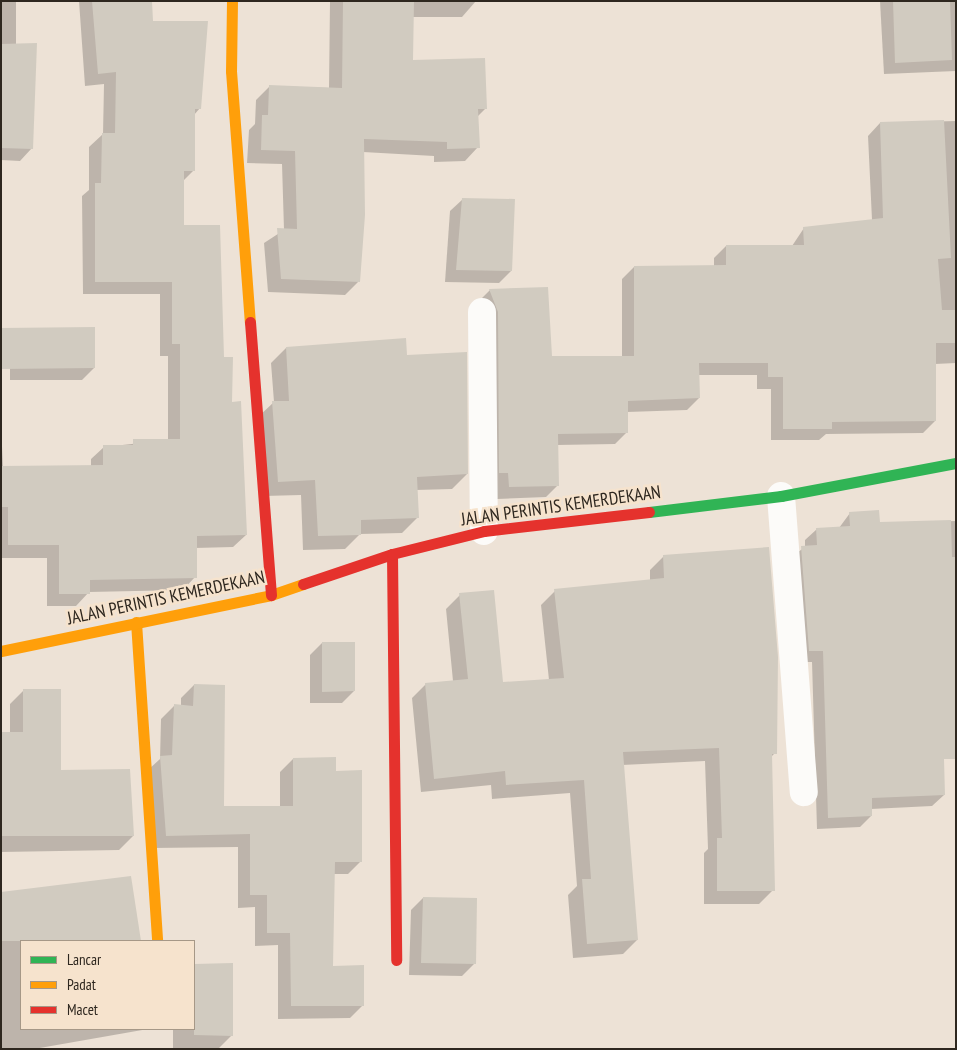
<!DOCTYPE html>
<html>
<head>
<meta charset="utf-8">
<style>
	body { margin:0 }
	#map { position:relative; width:957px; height:1050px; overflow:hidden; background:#ede2d6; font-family:"PT Sans Narrow",sans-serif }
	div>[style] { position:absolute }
	.shadow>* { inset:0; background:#0003 }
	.building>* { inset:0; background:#d1cbc0 }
	.street>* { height:28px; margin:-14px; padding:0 14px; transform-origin:14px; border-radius:14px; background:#fcfbf9 }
	.fast>* { height:11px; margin:-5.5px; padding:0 5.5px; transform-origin:5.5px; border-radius:5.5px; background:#30b455 }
	.slow>* { height:11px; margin:-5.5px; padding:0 5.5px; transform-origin:5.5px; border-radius:5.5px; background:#ff9f0a }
	.jam>* { height:11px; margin:-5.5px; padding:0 5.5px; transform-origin:5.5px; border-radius:5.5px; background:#e5322d }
	span { translate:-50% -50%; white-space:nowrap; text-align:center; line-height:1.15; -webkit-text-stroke:5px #f6e3cd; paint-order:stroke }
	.street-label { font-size:18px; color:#2e271f }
	.frame { position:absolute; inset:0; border:2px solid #2e271f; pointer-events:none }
	.legend { position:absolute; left:20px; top:940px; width:175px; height:90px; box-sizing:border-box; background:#f6e3cd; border:1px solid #a69887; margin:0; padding:6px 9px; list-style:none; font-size:15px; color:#2e271f }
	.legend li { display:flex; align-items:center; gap:10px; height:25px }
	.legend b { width:25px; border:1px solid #a69887 }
</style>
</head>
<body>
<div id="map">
	<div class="shadow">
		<div style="clip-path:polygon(1px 1px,16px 1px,16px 45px,32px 148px,20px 161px,1px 160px)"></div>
		<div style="clip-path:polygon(79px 1px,150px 1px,152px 22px,200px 108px,194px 115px,194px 170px,183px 181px,183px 226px,223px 358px,246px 535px,233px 547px,195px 548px,195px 577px,183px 590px,89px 592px,76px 606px,47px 606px,47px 558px,1px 558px,1px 425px,3px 467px,91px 466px,91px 459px,104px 447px,168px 440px,168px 356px,160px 356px,160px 294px,83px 294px,82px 196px,89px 190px,89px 147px,103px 134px,104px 84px,85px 86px)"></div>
		<div style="clip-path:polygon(330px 1px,476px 1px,462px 17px,413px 17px,412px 62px,486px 108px,477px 117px,478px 147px,465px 161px,434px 162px,434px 156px,363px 152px,358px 282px,345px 295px,268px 292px,264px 243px,284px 230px,282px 164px,247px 163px,249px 130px,255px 124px,256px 100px,270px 86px,329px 88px)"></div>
		<div style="clip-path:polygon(880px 1px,956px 1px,956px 71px,884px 74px)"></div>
		<div style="clip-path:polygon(956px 121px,956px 363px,935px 364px,935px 421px,923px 433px,826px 434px,819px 440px,771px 440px,771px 389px,757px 389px,757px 375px,698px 375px,699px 398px,687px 410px,627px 412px,627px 432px,615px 444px,557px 445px,558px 485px,546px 497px,497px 499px,478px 302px,490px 290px,551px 358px,622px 357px,622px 279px,634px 267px,714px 266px,714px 258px,726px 246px,792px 246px,804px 228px,872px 220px,868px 136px,880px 123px)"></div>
		<div style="clip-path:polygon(463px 199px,511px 271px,499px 283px,445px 282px,450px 211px)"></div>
		<div style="clip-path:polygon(10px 341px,94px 368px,82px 380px,10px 380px)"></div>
		<div style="clip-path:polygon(286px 348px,406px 356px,467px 474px,452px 489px,416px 490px,417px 518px,402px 533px,360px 534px,345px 549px,303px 550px,301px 495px,264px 496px,258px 417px,274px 402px,271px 363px)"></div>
		<div style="clip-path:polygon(850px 513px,878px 523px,956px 521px,956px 669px,942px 670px,944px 795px,932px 806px,871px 809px,871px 816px,860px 827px,817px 829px,812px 662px,798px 662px,790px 558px,805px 547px,805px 540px,817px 529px,839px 528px)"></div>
		<div style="clip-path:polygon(664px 556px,775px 753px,771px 757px,773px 890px,759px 904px,704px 904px,704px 853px,708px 849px,705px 761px,622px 765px,637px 940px,623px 954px,573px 958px,568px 895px,577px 886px,570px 793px,492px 799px,491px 785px,421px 792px,412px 698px,426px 684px,453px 681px,446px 609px,460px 595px,502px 683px,549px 680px,541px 605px,555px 591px,650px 581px,650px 570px)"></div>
		<div style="clip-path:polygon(322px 643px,354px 691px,342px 703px,310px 703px,310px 655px)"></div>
		<div style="clip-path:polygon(194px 685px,223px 807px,280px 807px,280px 772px,293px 759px,335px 772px,361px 861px,348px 874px,333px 874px,332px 967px,363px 1005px,350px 1018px,278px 1019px,278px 945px,255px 946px,255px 907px,238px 908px,238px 847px,153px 848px,148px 770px,160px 759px,161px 719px,174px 706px,181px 706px,181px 698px)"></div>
		<div style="clip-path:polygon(24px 690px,60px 771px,133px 836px,119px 850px,1px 852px,1px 733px,10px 733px,10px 704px)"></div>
		<div style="clip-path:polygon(130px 877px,140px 941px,21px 941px,21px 1029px,148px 1029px,34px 1049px,1px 1049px,1px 893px)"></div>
		<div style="clip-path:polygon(423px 898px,474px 964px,462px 976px,409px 975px,411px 910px)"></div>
		<div style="clip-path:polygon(232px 964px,232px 1035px,218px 1049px,173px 1049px,173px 1029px,194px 1029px,194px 965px)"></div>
	</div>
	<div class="building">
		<div style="clip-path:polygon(92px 1px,152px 1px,153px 21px,208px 21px,201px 109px,195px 109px,195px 171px,184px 171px,184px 225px,220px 225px,224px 357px,233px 357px,232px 402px,241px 401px,247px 535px,197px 536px,197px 578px,90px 580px,90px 594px,59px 594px,59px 545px,8px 545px,8px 507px,1px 507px,1px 466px,103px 465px,103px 445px,133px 445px,133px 439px,180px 439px,180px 344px,172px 344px,172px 282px,95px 282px,95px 183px,101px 183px,102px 133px,115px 133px,116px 72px,98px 74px)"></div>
		<div style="clip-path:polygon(343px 1px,414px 1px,413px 60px,485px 58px,487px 109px,478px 109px,480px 148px,447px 149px,447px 142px,364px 139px,365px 215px,360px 282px,281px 279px,277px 228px,297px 229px,295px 151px,261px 150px,262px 115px,268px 115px,269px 85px,342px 88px)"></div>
		<div style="clip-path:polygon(893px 1px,950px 1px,952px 60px,895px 63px)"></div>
		<div style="clip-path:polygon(37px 43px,33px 149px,1px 148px,1px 44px)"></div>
		<div style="clip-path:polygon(944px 120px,951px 258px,938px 259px,942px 310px,955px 310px,955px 343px,936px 343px,936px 421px,832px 422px,832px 429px,783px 429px,783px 377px,768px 377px,768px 363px,699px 363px,700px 398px,628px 401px,628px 433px,558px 434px,559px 486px,509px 487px,508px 473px,499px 473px,498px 312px,489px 289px,548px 287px,552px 356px,634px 356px,634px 266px,726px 265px,726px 245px,804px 245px,803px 227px,883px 218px,880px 122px)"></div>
		<div style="clip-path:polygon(462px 198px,515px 199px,512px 271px,456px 270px)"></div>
		<div style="clip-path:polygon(95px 327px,95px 368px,1px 369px,1px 328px)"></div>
		<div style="clip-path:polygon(406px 338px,407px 355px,467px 352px,468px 474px,417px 477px,419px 518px,361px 520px,361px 535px,318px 536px,315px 480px,278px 482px,272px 401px,289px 401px,286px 347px)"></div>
		<div style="clip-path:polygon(879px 510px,880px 522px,951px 520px,952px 557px,956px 557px,956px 759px,944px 759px,945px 795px,872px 798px,872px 816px,828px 818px,823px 651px,809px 651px,801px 546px,817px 545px,816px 528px,850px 526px,849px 512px)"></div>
		<div style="clip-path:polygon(769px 547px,778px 657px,777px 754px,772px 754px,775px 891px,717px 891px,717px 838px,722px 838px,719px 748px,623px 752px,638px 940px,587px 944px,582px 879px,591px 879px,584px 780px,506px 785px,505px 771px,434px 779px,425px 683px,468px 679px,459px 593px,494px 590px,503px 682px,564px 678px,554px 589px,664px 578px,663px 555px)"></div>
		<div style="clip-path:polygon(322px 642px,355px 642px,355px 691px,322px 692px)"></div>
		<div style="clip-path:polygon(194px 684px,225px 685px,224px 806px,293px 806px,293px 758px,336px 757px,336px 771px,362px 770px,362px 862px,335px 862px,333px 966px,364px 965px,364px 1006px,291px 1006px,290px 933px,267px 933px,267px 895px,250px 895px,250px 834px,166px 836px,160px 756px,172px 755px,174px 704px,193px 706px)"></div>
		<div style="clip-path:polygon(23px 689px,61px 689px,61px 770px,130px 769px,134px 836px,1px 836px,1px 732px,23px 732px)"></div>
		<div style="clip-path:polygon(131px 876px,141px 941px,1px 941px,1px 892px)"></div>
		<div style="clip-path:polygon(423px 897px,477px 898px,476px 964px,421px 963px)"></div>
		<div style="clip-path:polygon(233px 963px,233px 1036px,194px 1035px,194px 964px)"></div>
	</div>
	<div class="street">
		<div style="left:482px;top:312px;width:219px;rotate:89.5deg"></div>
		<div style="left:781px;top:496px;width:297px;rotate:85.6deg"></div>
	</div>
	<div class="fast">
		<div style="left:649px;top:512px;width:133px;rotate:-6.9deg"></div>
		<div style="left:781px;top:496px;width:178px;rotate:-10.7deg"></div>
	</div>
	<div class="slow">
		<div style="left:232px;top:1px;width:70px;rotate:90.8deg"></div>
		<div style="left:231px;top:71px;width:252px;rotate:85.7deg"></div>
		<div style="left:136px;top:622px;width:320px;rotate:86.2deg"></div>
		<div style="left:1px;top:651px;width:276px;rotate:-11.7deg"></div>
		<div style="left:271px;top:595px;width:34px;rotate:-19deg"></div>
	</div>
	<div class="jam">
		<div style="left:250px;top:322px;width:274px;rotate:85.6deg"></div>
		<div style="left:392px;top:554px;width:406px;rotate:89.4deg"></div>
		<div style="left:303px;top:584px;width:94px;rotate:-18.6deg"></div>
		<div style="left:392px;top:554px;width:95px;rotate:-14deg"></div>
		<div style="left:484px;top:531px;width:166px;rotate:-6.6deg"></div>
	</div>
	<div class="street-label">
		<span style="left:561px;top:506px;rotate:-8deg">JALAN PERINTIS KEMERDEKAAN</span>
		<span style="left:166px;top:598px;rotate:-12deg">JALAN PERINTIS KEMERDEKAAN</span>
	</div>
	<div class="frame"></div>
	<ul class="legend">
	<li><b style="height:6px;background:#30b455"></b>Lancar</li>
	<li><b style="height:6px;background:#ff9f0a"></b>Padat</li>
	<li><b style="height:6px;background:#e5322d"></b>Macet</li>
	</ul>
</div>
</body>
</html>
